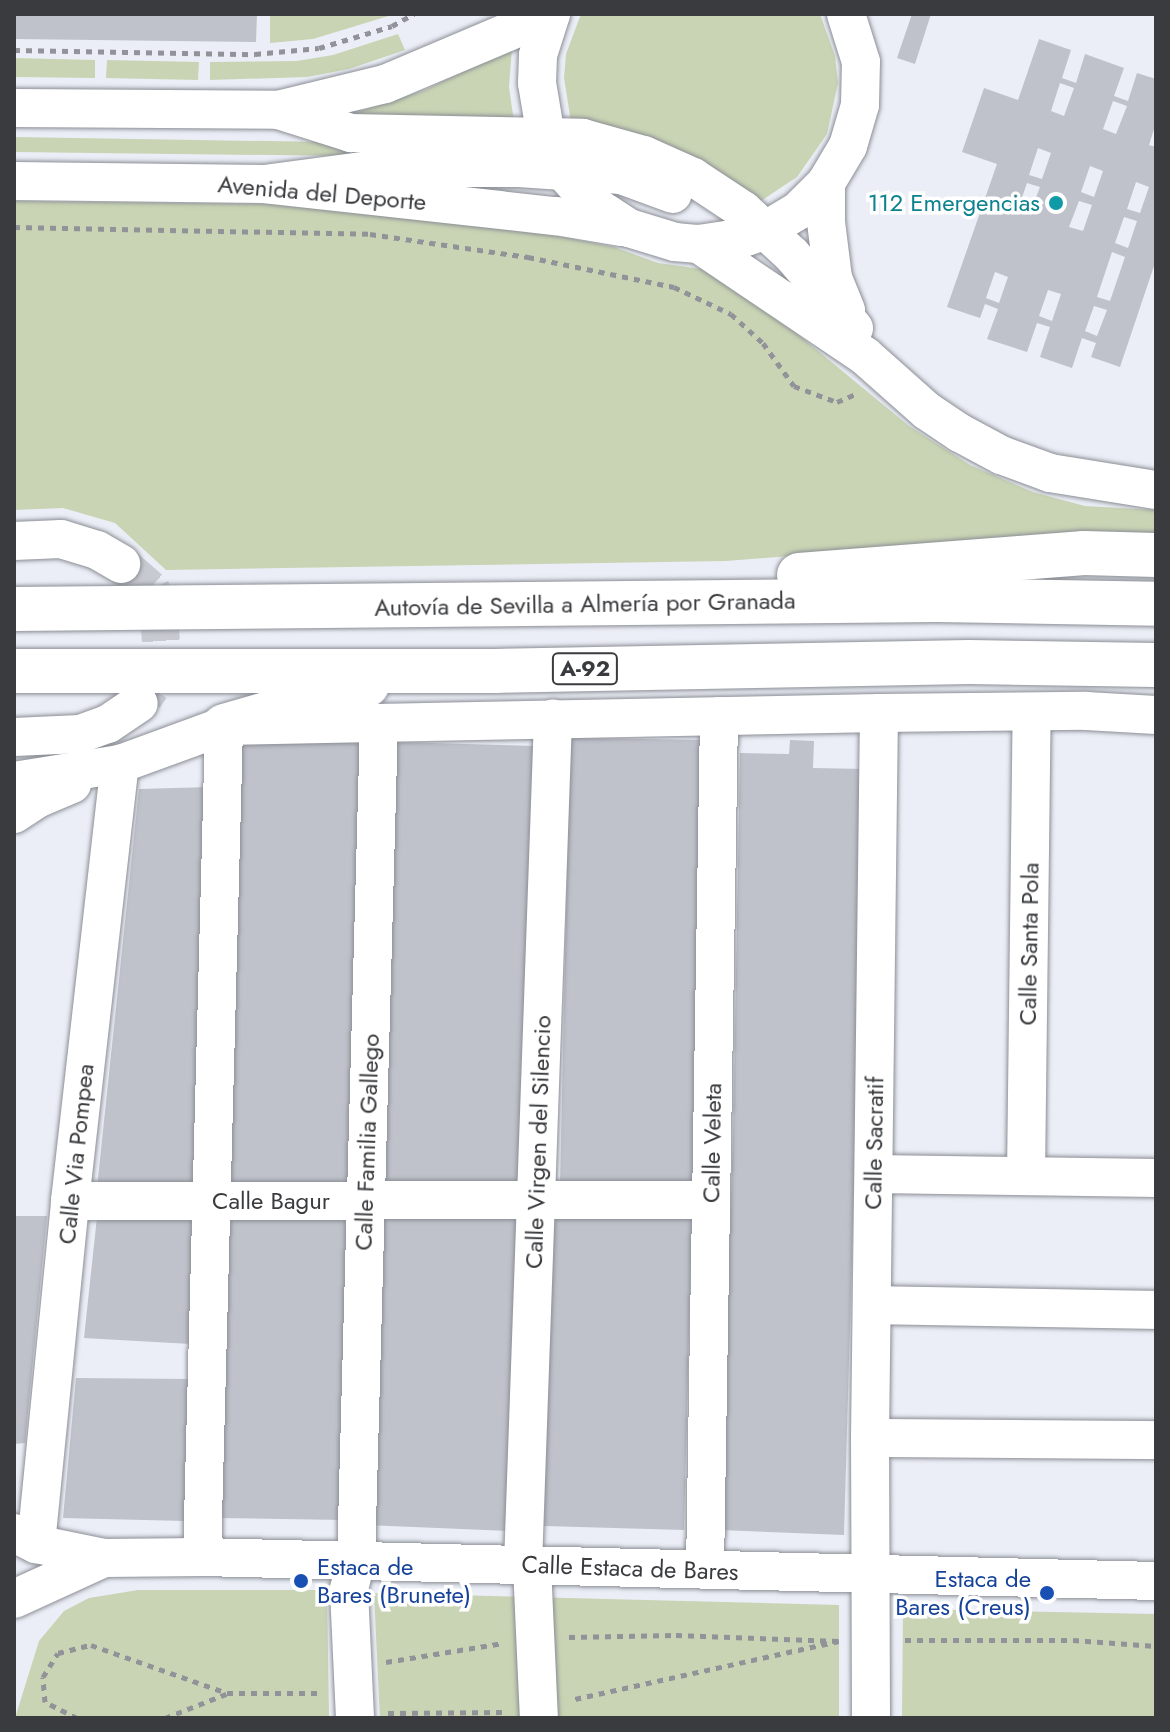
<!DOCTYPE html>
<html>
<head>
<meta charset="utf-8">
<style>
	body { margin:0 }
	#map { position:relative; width:1170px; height:1732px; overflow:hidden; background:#ebeef6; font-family:Jost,sans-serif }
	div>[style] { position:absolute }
	.green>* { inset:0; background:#c9d4b4 }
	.building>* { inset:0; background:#bfc2ca }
	.minor-tunnel>* { height:38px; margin-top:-19px; transform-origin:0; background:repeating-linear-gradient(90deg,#c8cad1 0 38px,transparent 0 57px) }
	.path>* { height:5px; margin-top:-2.5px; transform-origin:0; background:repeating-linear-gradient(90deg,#919399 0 6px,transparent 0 12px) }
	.roads { filter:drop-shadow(0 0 2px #8b8e95) drop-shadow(0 0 2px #8b8e95) }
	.minor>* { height:38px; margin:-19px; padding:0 19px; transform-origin:19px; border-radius:19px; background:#fff }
	.highway>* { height:44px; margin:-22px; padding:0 22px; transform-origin:22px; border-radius:22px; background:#fff }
	.dots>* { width:22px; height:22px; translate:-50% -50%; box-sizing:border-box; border:4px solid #fff; border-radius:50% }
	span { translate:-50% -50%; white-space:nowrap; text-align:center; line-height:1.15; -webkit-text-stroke:7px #fff; paint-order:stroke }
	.shield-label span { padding:2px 6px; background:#fff; border:2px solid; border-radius:6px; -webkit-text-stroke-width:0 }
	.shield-label { font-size:22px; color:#3a3b3e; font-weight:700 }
	.street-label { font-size:24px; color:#3a3b3e }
	.culture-label { font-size:24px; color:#0d838f }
	.right { translate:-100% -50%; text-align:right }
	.transit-label { font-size:24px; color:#164399 }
	.left { translate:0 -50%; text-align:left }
	.frame { position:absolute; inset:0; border:16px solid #3a3b3e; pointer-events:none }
</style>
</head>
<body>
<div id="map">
	<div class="green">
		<div style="clip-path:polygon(270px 14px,395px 14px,313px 39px,270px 43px)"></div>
		<div style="clip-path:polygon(581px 14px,820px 14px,835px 56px,838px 83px,827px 134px,797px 177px,755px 205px,572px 128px,564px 78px,566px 54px)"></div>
		<div style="clip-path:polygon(398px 34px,405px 50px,349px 69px,307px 77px,210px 80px,210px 62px,297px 61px,333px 55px)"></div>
		<div style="clip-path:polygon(512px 48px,509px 87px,514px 122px,346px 116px,425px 90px)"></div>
		<div style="clip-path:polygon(14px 58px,95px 60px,95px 78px,14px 77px)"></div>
		<div style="clip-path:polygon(107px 60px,199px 62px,198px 80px,106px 78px)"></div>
		<div style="clip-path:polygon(14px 137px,512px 145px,519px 158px,14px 152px)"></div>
		<div style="clip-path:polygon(14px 201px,285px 204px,502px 225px,614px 247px,658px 263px,702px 269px,743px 289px,909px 426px,970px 465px,1033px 492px,1085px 506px,1156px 510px,1156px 538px,1070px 534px,726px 561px,166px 570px,115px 523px,63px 508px,14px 510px)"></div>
		<div style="clip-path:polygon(138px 1590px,327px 1590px,329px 1718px,15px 1718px,39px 1641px,64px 1611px,89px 1598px)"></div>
		<div style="clip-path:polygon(374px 1593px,839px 1605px,839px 1718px,380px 1718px)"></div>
		<div style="clip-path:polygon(903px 1609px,1156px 1614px,1156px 1718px,902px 1718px)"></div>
	</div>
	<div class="building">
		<div style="clip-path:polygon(14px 14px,257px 14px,256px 42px,14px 39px)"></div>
		<div style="clip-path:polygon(912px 14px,931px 14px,915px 64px,897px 58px)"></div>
		<div style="clip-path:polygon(evenodd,1039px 39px,1071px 50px,1062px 78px,1076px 83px,1085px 54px,1124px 68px,1114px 96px,1128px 101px,1137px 73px,1156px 79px,1156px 123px,1149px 145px,1156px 147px,1156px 260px,1120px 367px,1091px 357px,1096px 343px,1082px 338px,1072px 368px,1040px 357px,1050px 327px,1037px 323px,1027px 352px,987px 339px,998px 309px,985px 304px,980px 318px,947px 307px,997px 164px,962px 152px,984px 88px,1018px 100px,1039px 39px,1060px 83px,1074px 88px,1064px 116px,1051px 111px,1060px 83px,1039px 39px,1113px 101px,1127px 106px,1116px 134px,1103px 129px,1113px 101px,1039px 39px,1038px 148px,1051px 153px,1042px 179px,1029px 175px,1038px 148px,1039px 39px,1090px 166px,1103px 171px,1094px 197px,1081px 192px,1090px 166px,1039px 39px,1136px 182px,1149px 187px,1140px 213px,1127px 209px,1136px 182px,1039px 39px,1027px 183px,1040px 187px,1030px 213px,1018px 209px,1027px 183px,1039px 39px,1079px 201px,1092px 205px,1083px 231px,1069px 227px,1079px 201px,1039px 39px,1124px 217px,1137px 221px,1128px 248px,1115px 243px,1124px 217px,1039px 39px,1112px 252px,1125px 257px,1110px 301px,1097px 297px,1112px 252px,1039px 39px,995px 272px,1008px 277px,999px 303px,986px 298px,995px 272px,1039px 39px,1048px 290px,1061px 294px,1052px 321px,1039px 316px,1048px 290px,1039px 39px,1094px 306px,1107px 310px,1097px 336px,1085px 331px,1094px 306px)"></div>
		<div style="clip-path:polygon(239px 735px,366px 740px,352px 1187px,225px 1183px)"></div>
		<div style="clip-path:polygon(570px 738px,707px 740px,697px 1187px,560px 1184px)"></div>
		<div style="clip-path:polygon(790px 740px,814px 741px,813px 768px,866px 769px,844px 1535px,719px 1530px,733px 1139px,740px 753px,789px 754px)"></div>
		<div style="clip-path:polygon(395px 742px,536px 746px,521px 1185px,381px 1186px)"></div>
		<div style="clip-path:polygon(210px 787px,199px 1191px,97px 1188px,139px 789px)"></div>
		<div style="clip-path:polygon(552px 1208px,692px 1212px,684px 1530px,544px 1526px)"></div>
		<div style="clip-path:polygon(380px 1209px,522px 1215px,509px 1531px,366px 1525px)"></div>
		<div style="clip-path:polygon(223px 1212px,348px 1215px,342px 1520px,217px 1518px)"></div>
		<div style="clip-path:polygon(14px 1216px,47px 1216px,25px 1443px,14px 1444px)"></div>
		<div style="clip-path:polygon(192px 1216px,190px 1344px,84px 1338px,97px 1217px)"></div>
		<div style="clip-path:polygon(76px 1378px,190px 1379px,185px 1521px,63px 1518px)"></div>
	</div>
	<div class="minor-tunnel">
		<div style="left:121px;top:564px;width:40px;rotate:41deg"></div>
		<div style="left:151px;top:590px;width:15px;rotate:62deg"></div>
		<div style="left:158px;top:603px;width:52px;rotate:85.6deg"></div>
		<div style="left:162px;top:655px;width:34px;rotate:109deg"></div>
		<div style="left:151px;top:687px;width:12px;rotate:125deg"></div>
	</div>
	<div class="path">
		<div style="left:14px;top:50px;width:241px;rotate:1deg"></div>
		<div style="left:255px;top:54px;width:64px;rotate:-5.4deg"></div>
		<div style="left:319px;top:48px;width:76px;rotate:-16.8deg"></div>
		<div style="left:392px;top:26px;width:25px;rotate:-29deg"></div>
		<div style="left:14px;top:227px;width:356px;rotate:1.1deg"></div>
		<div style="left:370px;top:234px;width:160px;rotate:8.3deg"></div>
		<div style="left:528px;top:257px;width:149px;rotate:11.6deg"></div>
		<div style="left:674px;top:287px;width:63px;rotate:25.3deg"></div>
		<div style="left:731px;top:314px;width:43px;rotate:42.2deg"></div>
		<div style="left:763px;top:343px;width:53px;rotate:54.2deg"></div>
		<div style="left:794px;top:386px;width:46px;rotate:20.4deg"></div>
		<div style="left:837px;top:402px;width:21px;rotate:-23deg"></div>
		<div style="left:569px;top:1637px;width:107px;rotate:-1.1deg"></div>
		<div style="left:676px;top:1635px;width:163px;rotate:2.1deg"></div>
		<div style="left:839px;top:1641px;width:275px;rotate:167.6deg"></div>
		<div style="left:905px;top:1640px;width:168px"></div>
		<div style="left:1073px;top:1640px;width:83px;rotate:4.1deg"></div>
		<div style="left:386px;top:1662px;width:119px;rotate:-9.2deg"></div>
		<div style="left:388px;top:1713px;width:118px;rotate:-0.5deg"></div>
		<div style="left:77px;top:1718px;width:36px;rotate:-153deg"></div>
		<div style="left:45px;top:1702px;width:25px;rotate:-95deg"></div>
		<div style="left:43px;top:1677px;width:28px;rotate:-58deg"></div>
		<div style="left:58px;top:1653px;width:34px;rotate:-14deg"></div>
		<div style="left:91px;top:1645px;width:144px;rotate:19.4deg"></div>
		<div style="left:227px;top:1693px;width:94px"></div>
		<div style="left:165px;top:1718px;width:66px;rotate:-21.5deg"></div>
	</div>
	<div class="roads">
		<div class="minor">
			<div style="left:551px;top:14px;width:43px;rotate:107.6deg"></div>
			<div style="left:538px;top:55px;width:28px;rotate:92deg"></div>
			<div style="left:537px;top:83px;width:55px;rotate:80.5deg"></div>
			<div style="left:546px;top:137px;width:38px;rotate:63deg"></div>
			<div style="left:563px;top:171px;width:44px;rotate:48.7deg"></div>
			<div style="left:592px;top:204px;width:44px;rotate:33deg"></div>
			<div style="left:629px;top:228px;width:48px;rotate:16.9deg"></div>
			<div style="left:675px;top:242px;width:24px;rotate:5deg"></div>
			<div style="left:699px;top:244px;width:48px;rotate:-8.5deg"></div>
			<div style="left:746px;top:237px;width:21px;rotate:-19deg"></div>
			<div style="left:766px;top:230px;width:39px;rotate:-31deg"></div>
			<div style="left:799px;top:210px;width:38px;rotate:-45deg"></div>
			<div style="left:826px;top:183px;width:43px;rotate:-59.3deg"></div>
			<div style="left:848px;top:146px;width:43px;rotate:-73.7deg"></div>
			<div style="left:860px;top:105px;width:43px;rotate:-88.7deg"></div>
			<div style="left:861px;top:62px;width:50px;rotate:-107.4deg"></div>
			<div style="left:14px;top:108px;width:264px;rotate:0.4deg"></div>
			<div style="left:278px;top:110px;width:110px;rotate:-13.7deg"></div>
			<div style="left:385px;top:84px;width:180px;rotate:-22.9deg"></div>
			<div style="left:278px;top:110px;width:77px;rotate:17.5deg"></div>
			<div style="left:351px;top:133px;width:232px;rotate:1.2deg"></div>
			<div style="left:583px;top:138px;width:63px;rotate:15.6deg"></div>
			<div style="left:644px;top:155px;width:54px;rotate:24.2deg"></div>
			<div style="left:693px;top:177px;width:60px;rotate:33.4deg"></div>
			<div style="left:743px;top:210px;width:67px;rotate:42.6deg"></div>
			<div style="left:792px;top:255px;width:96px;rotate:49.7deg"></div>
			<div style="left:14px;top:181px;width:250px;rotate:0.7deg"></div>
			<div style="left:264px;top:184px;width:294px;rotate:6.3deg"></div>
			<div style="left:556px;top:216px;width:66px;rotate:9.6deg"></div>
			<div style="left:826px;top:183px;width:39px;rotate:90deg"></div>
			<div style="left:826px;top:222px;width:56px;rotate:82.9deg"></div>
			<div style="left:833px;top:278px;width:35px;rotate:68deg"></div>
			<div style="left:264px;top:184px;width:123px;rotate:-7.5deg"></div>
			<div style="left:386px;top:168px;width:133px"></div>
			<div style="left:519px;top:168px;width:102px;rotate:3.9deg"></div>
			<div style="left:621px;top:175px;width:55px;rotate:20.1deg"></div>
			<div style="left:699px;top:244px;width:200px;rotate:34deg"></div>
			<div style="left:865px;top:356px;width:83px;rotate:41.6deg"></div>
			<div style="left:927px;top:411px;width:40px;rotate:34deg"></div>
			<div style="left:960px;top:433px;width:47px;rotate:28.2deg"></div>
			<div style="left:1001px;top:455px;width:52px;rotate:20.2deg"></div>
			<div style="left:1050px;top:473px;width:107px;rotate:9.1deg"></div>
			<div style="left:14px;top:541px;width:47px;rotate:-2.4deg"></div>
			<div style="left:61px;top:539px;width:38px;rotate:17deg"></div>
			<div style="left:97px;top:550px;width:28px;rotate:30deg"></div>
			<div style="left:14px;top:737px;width:66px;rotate:-2.6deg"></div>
			<div style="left:80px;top:734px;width:30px;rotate:-20deg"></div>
			<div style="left:108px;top:724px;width:37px;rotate:-34deg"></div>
			<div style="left:14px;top:781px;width:107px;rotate:-9.1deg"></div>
			<div style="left:120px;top:764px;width:111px;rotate:-20.1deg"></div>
			<div style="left:224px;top:726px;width:655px;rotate:-1.14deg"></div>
			<div style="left:879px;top:713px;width:207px;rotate:-0.6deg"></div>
			<div style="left:1086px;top:711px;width:70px;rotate:3.3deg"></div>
			<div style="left:14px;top:814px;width:30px;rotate:-33deg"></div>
			<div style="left:39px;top:798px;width:36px;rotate:-23deg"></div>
			<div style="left:874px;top:1174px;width:282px;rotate:0.8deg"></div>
			<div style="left:1026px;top:1176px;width:464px;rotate:-89.3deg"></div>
			<div style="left:70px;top:1201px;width:641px;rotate:-0.09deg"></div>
			<div style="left:872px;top:1305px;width:284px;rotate:1deg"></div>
			<div style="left:870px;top:1438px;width:286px;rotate:0.4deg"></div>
			<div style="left:14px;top:1533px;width:25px;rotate:27deg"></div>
			<div style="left:36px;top:1544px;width:69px;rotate:11.6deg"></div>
			<div style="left:104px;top:1558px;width:98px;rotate:-0.6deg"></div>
			<div style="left:202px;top:1557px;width:954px;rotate:1.44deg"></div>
			<div style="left:36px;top:1544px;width:345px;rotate:-84.3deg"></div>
			<div style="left:70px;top:1201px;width:440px;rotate:-83.5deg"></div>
			<div style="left:202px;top:1557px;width:831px;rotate:-88.48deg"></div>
			<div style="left:523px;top:1565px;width:847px;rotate:-87.97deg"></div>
			<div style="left:532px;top:1566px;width:152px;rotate:87.4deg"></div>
			<div style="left:705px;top:1570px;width:854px;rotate:-89.06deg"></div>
			<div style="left:14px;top:1599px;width:99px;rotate:-24.5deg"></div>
			<div style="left:355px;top:1718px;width:129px;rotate:-92.7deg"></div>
			<div style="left:349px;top:1589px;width:29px;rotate:-76deg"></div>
			<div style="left:356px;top:1561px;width:838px;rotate:-88.43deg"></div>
			<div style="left:871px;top:1718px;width:280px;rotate:-90.2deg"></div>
			<div style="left:870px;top:1438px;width:725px;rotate:-89.29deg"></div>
		</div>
		<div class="highway">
			<div style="left:799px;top:575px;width:286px;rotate:-4.4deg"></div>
			<div style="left:1084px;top:553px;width:72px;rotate:1.6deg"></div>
			<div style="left:14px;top:609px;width:923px;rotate:-0.56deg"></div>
			<div style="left:937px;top:600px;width:219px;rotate:1deg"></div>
			<div style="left:14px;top:671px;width:481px"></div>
			<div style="left:495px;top:671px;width:474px;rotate:-1.1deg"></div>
			<div style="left:969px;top:662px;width:187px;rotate:0.9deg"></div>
			<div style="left:224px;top:726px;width:149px;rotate:-16deg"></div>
		</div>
	</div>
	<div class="dots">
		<div style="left:1056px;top:203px;background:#0f9aa8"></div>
		<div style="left:301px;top:1581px;background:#1a4fb4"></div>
		<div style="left:1047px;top:1593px;background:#1a4fb4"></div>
	</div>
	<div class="shield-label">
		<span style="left:585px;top:669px">A-92</span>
	</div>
	<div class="street-label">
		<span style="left:322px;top:193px;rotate:5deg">Avenida del Deporte</span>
		<span style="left:585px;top:604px;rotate:-1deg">Autovía de Sevilla a Almería por Granada</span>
		<span style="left:1029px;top:944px;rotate:-89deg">Calle Santa Pola</span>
		<span style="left:367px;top:1142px;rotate:-88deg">Calle Familia Gallego</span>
		<span style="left:538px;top:1142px;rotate:-88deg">Calle Virgen del Silencio</span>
		<span style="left:712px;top:1143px;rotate:-89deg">Calle Veleta</span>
		<span style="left:874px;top:1143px;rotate:-89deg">Calle Sacratif</span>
		<span style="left:76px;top:1154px;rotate:-84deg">Calle Via Pompea</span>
		<span style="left:271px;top:1201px">Calle Bagur</span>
		<span style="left:630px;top:1568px;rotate:2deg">Calle Estaca de Bares</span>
	</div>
	<div class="culture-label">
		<span class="right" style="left:1040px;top:203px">112 Emergencias</span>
	</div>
	<div class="transit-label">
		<span class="left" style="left:317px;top:1581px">Estaca de<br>Bares (Brunete)</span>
		<span class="right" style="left:1031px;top:1593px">Estaca de<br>Bares (Creus)</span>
	</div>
	<div class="frame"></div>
</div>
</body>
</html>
